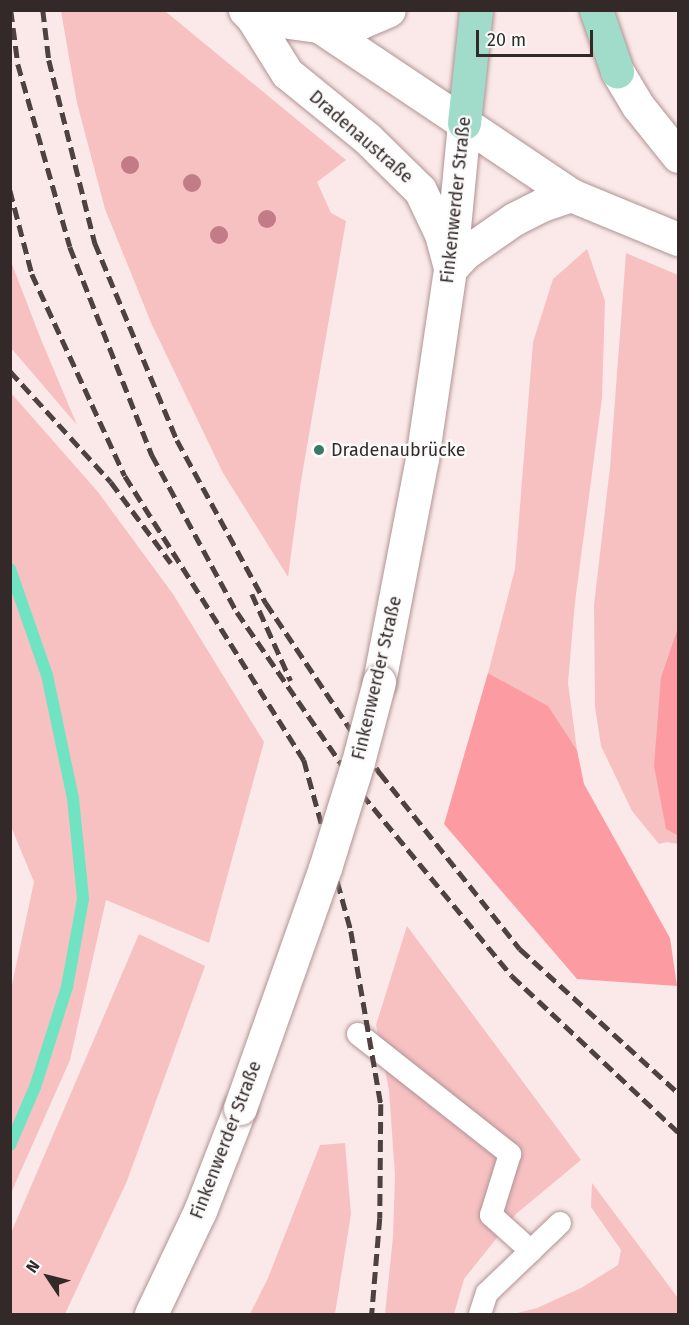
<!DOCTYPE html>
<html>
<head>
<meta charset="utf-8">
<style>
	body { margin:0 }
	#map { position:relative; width:689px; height:1325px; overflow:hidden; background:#fbe9e9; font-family:"Fira Sans",sans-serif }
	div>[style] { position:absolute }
	.green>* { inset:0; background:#f7c1c2 }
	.forest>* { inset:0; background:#fc9ca2 }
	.stream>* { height:12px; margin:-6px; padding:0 6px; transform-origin:6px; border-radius:6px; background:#70e3c3 }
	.roads { filter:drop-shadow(0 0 2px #b09394) drop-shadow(0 0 2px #b09394) }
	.lane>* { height:22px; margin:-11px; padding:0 11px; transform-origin:11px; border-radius:11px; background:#fff }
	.street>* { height:33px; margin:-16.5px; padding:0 16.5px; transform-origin:16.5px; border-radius:16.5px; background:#fff }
	.secondary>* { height:33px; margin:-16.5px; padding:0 16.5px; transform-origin:16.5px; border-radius:16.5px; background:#fff }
	.primary>* { height:33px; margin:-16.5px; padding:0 16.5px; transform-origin:16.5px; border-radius:16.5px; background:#a1dbca }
	.rail>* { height:4.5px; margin-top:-2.25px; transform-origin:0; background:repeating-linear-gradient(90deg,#4d4141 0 12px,transparent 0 18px) }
	.bridges { filter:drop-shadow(0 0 2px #b09394) drop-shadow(0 0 2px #b09394) }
	.secondary-bridge>* { height:33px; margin:-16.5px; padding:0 16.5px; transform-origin:16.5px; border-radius:16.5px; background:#fff }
	.trees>* { width:18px; height:18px; margin:-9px; border-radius:50%; background:#c17c87 }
	.dots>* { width:16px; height:16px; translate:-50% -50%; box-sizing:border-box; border:3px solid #fbfbfb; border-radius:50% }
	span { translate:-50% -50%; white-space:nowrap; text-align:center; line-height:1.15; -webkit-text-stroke:4.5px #fbfbfb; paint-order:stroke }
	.street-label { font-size:18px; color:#342929 }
	.poi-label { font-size:18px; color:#342929 }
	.left { translate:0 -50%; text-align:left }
	.frame { position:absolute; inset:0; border:12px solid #342929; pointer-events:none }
	.north { position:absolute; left:18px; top:1247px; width:60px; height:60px; -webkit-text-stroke:4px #fbfbfb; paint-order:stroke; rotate:305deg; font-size:16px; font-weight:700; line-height:24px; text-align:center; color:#342929 }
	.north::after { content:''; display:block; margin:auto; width:21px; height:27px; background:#342929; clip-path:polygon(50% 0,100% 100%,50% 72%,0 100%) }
	.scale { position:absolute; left:476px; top:30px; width:117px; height:27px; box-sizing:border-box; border:3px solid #342929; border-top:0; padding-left:8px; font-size:18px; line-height:21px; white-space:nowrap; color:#342929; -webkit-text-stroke:4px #fbfbfb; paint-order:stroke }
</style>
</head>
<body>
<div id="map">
	<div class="green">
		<div style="clip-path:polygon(61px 11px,165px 11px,346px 160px,317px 182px,331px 213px,346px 221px,301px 481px,288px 577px,223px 473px,152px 325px,105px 209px,77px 103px)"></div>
		<div style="clip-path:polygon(587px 249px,605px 301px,602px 398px,575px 602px,568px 683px,577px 750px,547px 706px,488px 673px,515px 569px,533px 342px,553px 279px)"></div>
		<div style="clip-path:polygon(626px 253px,678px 275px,678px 627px,661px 677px,666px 829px,678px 836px,678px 844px,667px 842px,659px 844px,632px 811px,601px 746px,595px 707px,594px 605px,610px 467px)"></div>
		<div style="clip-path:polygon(10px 259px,40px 337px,77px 425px,11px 348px)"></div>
		<div style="clip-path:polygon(11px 393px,98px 492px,173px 594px,264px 742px,209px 943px,106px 900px,70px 1060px,11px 1193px,11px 989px,34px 882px,10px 824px)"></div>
		<div style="clip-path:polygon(407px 926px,581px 1160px,516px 1214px,464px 1279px,454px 1314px,385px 1314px,393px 1237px,395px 1175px,389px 1090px,376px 1025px)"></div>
		<div style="clip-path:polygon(139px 934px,205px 966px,127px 1181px,65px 1314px,11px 1314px,11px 1233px)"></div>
		<div style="clip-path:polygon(345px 1143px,351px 1214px,335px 1314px,250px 1314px,268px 1278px,320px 1145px)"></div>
		<div style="clip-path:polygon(592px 1183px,678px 1298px,678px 1314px,513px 1314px,537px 1308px,581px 1288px,618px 1265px,621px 1250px,591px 1207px)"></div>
	</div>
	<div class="forest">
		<div style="clip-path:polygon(678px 627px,678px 836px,666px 829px,654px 766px,661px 677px)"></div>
		<div style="clip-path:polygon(488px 673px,548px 706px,577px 750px,584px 784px,670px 938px,677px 986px,577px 979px,444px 824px)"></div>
	</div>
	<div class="stream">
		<div style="left:10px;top:569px;width:112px;rotate:70.8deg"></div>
		<div style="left:47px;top:675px;width:126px;rotate:78.1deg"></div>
		<div style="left:73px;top:798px;width:101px;rotate:84.3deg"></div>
		<div style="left:83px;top:899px;width:89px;rotate:100.3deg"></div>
		<div style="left:67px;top:987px;width:105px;rotate:107.7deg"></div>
		<div style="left:35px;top:1087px;width:63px;rotate:113.3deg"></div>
	</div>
	<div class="roads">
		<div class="lane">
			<div style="left:358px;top:1034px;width:194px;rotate:38.3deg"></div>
			<div style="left:510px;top:1154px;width:64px;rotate:107.3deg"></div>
			<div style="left:491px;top:1215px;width:54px;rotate:42deg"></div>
			<div style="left:480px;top:1314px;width:22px;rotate:-72deg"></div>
			<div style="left:487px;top:1293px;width:101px;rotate:-43.8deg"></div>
		</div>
		<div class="street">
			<div style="left:245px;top:10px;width:10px;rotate:45deg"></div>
			<div style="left:252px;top:17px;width:66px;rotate:58deg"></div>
			<div style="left:287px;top:73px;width:103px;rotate:39.1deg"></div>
			<div style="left:367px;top:138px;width:74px;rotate:44.5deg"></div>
			<div style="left:420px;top:190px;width:49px;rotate:64.5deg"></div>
			<div style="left:441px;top:234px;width:35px;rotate:75deg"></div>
			<div style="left:252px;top:17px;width:68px;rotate:7.7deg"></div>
			<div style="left:319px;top:26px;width:42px;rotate:-5.4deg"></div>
			<div style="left:361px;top:22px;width:30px;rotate:-23deg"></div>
			<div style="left:319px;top:26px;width:174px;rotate:33.8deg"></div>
		</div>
		<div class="secondary">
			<div style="left:617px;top:71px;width:41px;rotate:59deg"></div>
			<div style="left:638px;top:106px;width:64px;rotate:51.3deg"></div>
			<div style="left:450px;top:269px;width:22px;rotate:-47deg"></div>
			<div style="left:465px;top:253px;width:60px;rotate:-34.8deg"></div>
			<div style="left:514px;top:219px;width:31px;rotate:-27deg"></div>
			<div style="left:542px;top:205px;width:31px;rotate:-19deg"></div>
			<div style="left:379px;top:682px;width:227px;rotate:-79.1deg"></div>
			<div style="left:422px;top:459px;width:192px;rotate:-81.6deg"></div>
			<div style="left:450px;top:269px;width:147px;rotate:-84.5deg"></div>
			<div style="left:464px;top:123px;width:129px;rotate:33.9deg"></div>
			<div style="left:571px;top:195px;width:116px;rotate:22.4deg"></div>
			<div style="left:151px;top:1314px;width:114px;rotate:-64.6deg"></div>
			<div style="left:200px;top:1211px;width:110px;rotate:-68.8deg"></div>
		</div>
		<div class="primary">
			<div style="left:596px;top:10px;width:65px;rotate:71deg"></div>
			<div style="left:464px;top:123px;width:114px;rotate:-83.9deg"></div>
		</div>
	</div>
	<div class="rail">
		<div style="left:11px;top:10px;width:54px;rotate:82.6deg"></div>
		<div style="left:18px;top:64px;width:190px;rotate:74.1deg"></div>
		<div style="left:70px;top:247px;width:224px;rotate:68.5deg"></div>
		<div style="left:152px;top:455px;width:179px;rotate:61.6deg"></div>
		<div style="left:237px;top:612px;width:221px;rotate:55.5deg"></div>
		<div style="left:362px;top:794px;width:236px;rotate:50.5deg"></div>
		<div style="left:512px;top:976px;width:228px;rotate:43.2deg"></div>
		<div style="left:43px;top:10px;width:50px;rotate:83.2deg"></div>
		<div style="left:49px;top:60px;width:189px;rotate:75.9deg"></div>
		<div style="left:95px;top:243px;width:213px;rotate:67.4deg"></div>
		<div style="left:177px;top:440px;width:186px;rotate:61.4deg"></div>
		<div style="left:266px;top:603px;width:205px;rotate:56.2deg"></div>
		<div style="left:380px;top:773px;width:225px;rotate:51.5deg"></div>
		<div style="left:520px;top:949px;width:214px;rotate:42.3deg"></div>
		<div style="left:10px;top:190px;width:87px;rotate:75.3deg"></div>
		<div style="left:32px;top:274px;width:222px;rotate:65.3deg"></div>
		<div style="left:125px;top:476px;width:336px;rotate:57.8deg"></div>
		<div style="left:304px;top:760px;width:177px;rotate:74.6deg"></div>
		<div style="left:351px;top:931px;width:176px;rotate:80.2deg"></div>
		<div style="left:381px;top:1104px;width:114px;rotate:90.5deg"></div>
		<div style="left:380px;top:1218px;width:96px;rotate:94.8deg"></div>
		<div style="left:10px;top:371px;width:150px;rotate:47.7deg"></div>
		<div style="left:111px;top:482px;width:101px;rotate:53.5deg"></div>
		<div style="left:252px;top:594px;width:95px;rotate:65.9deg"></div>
	</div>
	<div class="bridges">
		<div class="secondary-bridge">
			<div style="left:240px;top:1108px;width:255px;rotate:-70.5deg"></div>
			<div style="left:325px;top:868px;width:111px;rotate:-72.7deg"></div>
			<div style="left:358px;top:762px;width:83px;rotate:-75.3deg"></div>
		</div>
	</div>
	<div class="trees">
		<div style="left:130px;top:165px"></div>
		<div style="left:192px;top:183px"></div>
		<div style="left:267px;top:219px"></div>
		<div style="left:219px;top:235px"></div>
	</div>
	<div class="dots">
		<div style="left:319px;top:450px;background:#397967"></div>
	</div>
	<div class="street-label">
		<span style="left:361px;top:137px;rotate:41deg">Dradenaustraße</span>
		<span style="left:456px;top:200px;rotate:-84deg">Finkenwerder Straße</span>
		<span style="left:377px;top:678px;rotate:-77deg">Finkenwerder Straße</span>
		<span style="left:226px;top:1140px;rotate:-69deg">Finkenwerder Straße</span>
	</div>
	<div class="poi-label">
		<span class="left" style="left:331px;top:450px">Dradenaubrücke</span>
	</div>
	<div class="frame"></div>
	<div class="north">N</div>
	<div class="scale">20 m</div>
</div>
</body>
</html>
